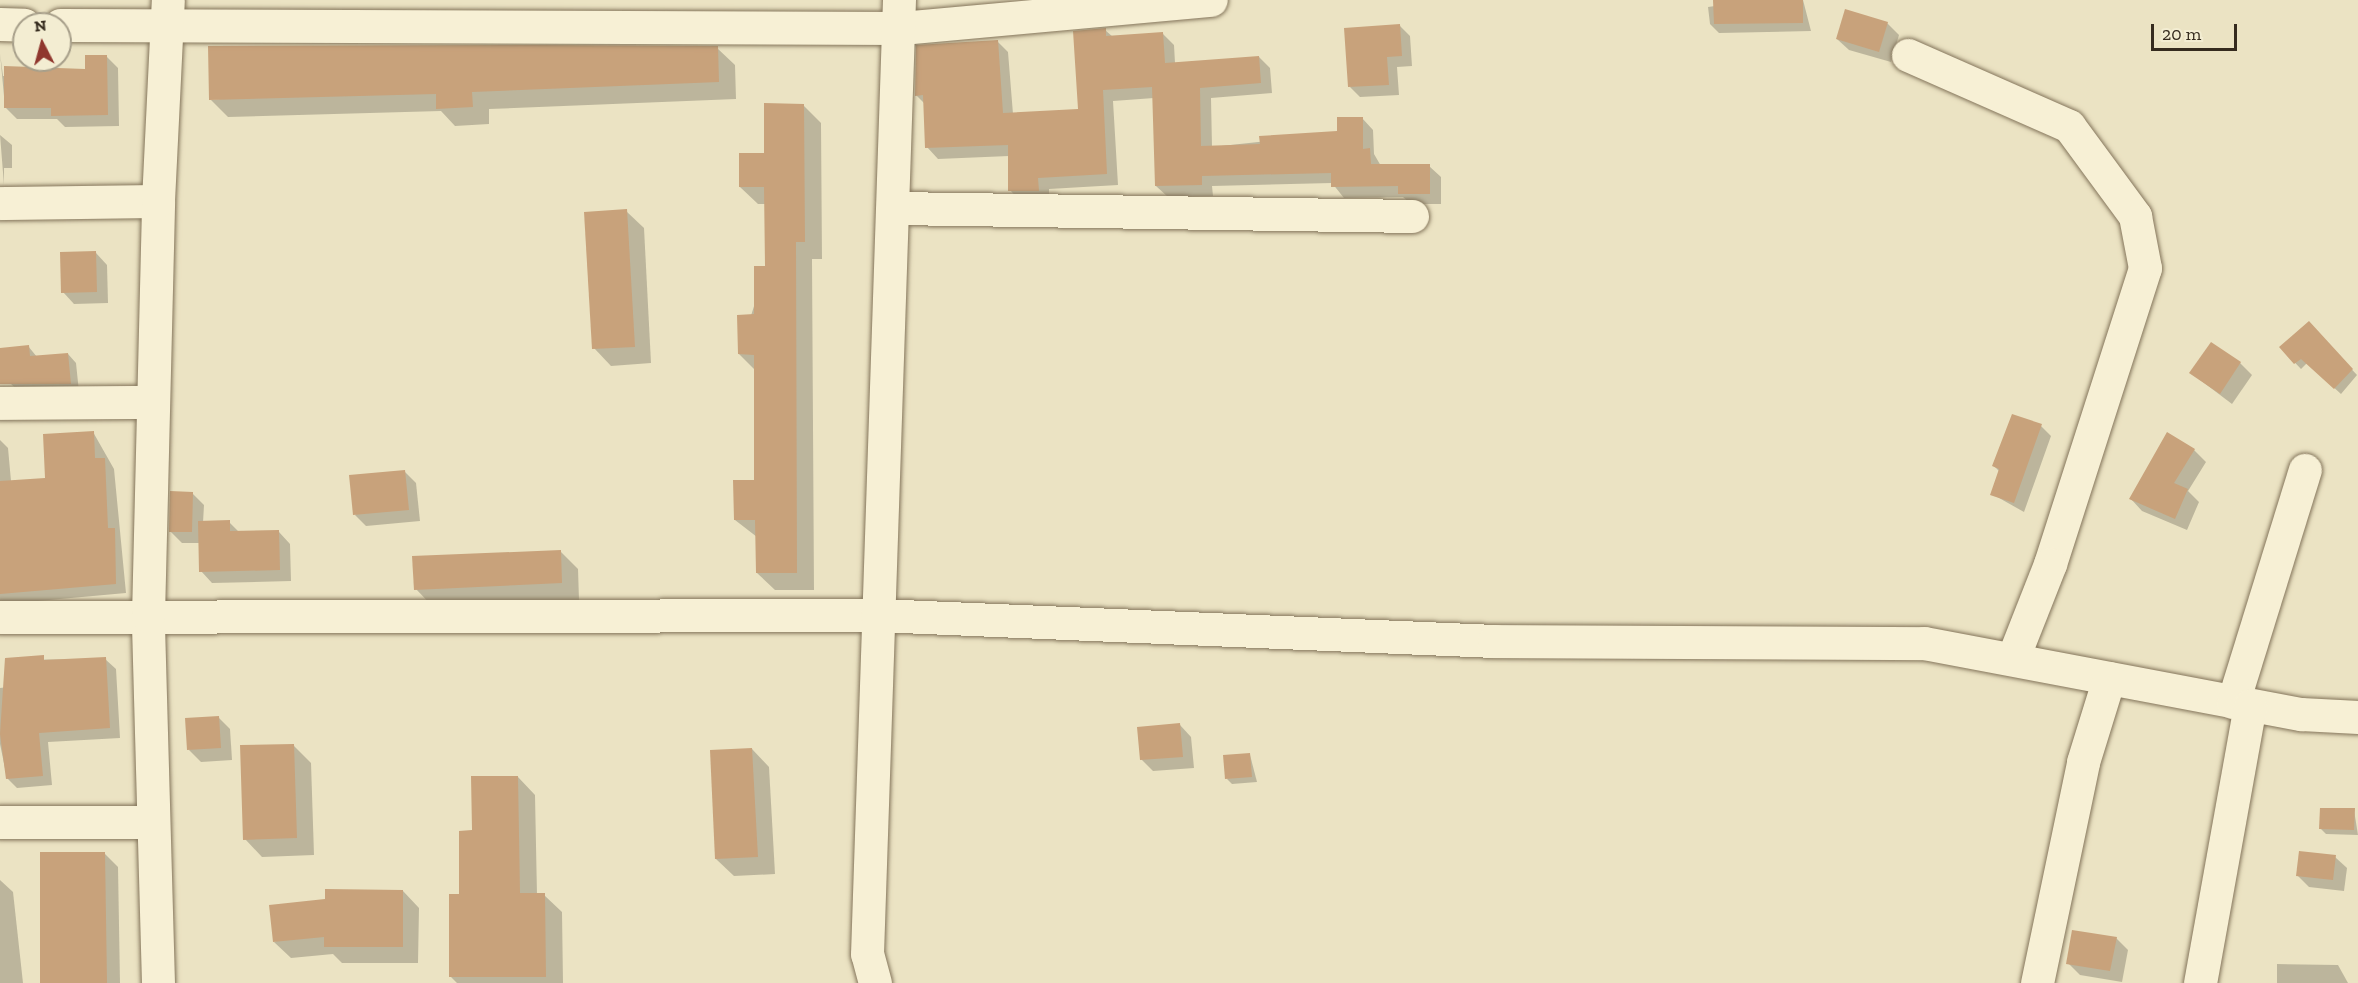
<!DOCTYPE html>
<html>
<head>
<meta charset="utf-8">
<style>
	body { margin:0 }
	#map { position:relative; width:2358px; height:983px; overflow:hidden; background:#ebe3c3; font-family:"Zilla Slab",serif }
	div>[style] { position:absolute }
	.shadow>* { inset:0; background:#0003 }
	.building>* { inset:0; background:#c8a27b }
	.roads { filter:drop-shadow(0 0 2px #84755b) drop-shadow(0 0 2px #84755b) }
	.minor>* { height:33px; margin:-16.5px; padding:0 16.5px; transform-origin:16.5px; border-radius:16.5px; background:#f7f0d5 }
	span { translate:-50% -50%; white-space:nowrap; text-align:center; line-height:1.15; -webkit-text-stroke:6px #f3edd2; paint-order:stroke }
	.north { position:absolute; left:12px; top:12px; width:60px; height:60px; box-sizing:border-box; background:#f3edd2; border:2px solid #a79f8a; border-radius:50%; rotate:354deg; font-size:16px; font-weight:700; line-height:24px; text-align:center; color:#352b1e }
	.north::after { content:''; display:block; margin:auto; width:21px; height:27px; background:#90372e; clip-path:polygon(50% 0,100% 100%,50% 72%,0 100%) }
	.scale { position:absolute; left:2151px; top:24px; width:86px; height:27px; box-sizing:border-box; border:3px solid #352b1e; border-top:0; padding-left:8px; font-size:18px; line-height:21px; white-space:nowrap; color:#352b1e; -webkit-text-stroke:4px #f3edd2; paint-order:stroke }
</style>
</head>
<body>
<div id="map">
	<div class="shadow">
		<div style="clip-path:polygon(1714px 0,1803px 0,1811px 31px,1719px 33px,1710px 24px,1708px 7px,1715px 6px)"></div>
		<div style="clip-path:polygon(1887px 23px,1899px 35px,1891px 62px,1849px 50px,1837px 39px)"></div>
		<div style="clip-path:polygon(1400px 26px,1410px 36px,1412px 66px,1397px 67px,1399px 95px,1360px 97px,1350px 87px)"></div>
		<div style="clip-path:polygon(1105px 30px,1113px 37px,1162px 33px,1174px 45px,1175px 63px,1259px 57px,1270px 68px,1272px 93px,1211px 98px,1212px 147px,1339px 133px,1362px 118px,1373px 130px,1374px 154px,1381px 166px,1429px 166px,1441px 177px,1441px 204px,1411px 204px,1403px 197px,1344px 198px,1332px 183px,1212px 186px,1213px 196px,1168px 197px,1156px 186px,1154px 98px,1113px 101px,1118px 185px,1049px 189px,1049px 202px,1021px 202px,1010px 190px,1009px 156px,938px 159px,927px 147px,925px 104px,916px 95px,997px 41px,1008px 52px,1013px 114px,1079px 111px)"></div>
		<div style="clip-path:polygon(717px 48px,735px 65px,736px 99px,489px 109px,489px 124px,455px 126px,441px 111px,228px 117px,211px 100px)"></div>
		<div style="clip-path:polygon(0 53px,3px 76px,87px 71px,106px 56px,118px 68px,119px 126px,65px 127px,57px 119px,17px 119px,5px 107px)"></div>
		<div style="clip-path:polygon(803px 105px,821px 123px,822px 259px,812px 259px,814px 590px,775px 590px,757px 573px,757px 537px,735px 520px,756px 481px,755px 370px,739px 354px,766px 268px,766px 204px,758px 204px,740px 187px)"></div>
		<div style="clip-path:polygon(0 135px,12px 145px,12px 168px,4px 168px,4px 185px)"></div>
		<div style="clip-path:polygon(626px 211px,644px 228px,651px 363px,611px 366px,594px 348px)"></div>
		<div style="clip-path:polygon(96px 253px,107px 265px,108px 303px,74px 304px,63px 292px)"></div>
		<div style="clip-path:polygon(2314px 329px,2357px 375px,2341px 394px,2307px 363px,2301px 369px,2281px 348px)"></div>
		<div style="clip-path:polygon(28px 346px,37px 357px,68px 354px,76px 363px,79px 392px,20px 392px,11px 384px)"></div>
		<div style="clip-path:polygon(2240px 363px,2252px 375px,2232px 404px,2191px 373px)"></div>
		<div style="clip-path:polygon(2041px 426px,2051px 436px,2024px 512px,1992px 494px,2000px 472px,1994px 466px)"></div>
		<div style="clip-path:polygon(93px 432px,114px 469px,126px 593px,16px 603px,0 612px,0 440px,8px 448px,11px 481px,47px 479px)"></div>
		<div style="clip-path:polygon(2194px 450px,2206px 462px,2188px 491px,2199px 502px,2187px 530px,2142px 511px,2131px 499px)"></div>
		<div style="clip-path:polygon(404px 471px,416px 483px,420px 521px,366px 526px,355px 515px)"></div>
		<div style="clip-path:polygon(192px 493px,204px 505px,203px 523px,229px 522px,240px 533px,279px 532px,290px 544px,291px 581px,212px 583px,201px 571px,200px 543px,182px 543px,170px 531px)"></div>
		<div style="clip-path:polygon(560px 551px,578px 569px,579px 600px,433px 607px,416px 589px)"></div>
		<div style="clip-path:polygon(105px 659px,116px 669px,120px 738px,48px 742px,52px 785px,17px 788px,7px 778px,0 744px,0 688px,8px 687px,6px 660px)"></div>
		<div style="clip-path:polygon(218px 717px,230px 729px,232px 760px,201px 762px,189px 750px)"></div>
		<div style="clip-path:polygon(1180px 725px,1191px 737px,1194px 768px,1153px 771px,1141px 759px)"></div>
		<div style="clip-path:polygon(293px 745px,311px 763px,314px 855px,262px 857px,245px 839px)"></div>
		<div style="clip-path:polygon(752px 749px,769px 767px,775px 874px,734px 876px,716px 859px)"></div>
		<div style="clip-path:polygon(1250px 755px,1257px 782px,1232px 784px,1227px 779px)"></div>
		<div style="clip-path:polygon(518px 777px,535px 795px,537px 895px,544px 895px,562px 912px,563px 983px,457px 983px,451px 977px,474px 832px)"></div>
		<div style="clip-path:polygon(2354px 810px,2358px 835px,2326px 834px,2321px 829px)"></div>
		<div style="clip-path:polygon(105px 854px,118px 867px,120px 983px,45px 983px)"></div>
		<div style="clip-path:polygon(2335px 857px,2347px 868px,2344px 891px,2309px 887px,2297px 875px)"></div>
		<div style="clip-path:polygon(0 880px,13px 892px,23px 983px,0 983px)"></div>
		<div style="clip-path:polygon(403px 891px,419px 908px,418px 963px,342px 963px,333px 954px,291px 958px,274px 942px)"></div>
		<div style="clip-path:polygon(2116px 938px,2128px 950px,2122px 982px,2080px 975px,2068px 963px)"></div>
		<div style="clip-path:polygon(2277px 964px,2338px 965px,2348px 983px,2277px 983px)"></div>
	</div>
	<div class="building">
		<div style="clip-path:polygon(1713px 0,1803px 0,1803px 23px,1714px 24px)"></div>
		<div style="clip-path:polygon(1845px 9px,1888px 22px,1879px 52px,1836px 39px)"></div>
		<div style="clip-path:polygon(1400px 24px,1402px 56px,1387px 57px,1389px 85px,1348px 87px,1344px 28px)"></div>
		<div style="clip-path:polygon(1106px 28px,1106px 36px,1163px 32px,1165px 63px,1259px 56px,1261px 83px,1200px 88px,1201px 146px,1260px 144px,1259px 136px,1337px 131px,1337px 117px,1363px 117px,1363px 149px,1370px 148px,1371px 164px,1430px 164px,1430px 194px,1398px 194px,1398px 186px,1331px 187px,1331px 173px,1202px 176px,1202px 185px,1155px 186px,1152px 87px,1103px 90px,1107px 174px,1038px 178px,1039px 191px,1008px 191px,1008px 145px,925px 148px,923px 95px,915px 96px,916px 45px,998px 40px,1003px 113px,1078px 109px,1073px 31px)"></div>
		<div style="clip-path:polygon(541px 45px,718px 46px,719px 82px,472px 92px,473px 107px,436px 109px,436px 94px,209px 100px,208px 46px)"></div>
		<div style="clip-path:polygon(85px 55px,107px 55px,108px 115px,51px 116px,51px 108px,4px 108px,4px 66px,85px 69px)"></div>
		<div style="clip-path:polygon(764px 103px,804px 104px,805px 242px,796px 242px,797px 573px,756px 573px,755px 520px,734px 520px,733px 480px,754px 480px,754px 355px,738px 354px,737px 315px,754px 314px,754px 266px,765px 266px,764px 187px,739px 187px,739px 153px,764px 153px)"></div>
		<div style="clip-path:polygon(627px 209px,635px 347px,592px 349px,584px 212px)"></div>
		<div style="clip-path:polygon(96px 251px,97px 292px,61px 293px,60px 252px)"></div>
		<div style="clip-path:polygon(2309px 321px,2353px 369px,2334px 389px,2301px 359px,2294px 364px,2279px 347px)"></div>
		<div style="clip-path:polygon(2211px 342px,2241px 362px,2220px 394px,2189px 373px)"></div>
		<div style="clip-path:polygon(29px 345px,30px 356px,68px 353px,71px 384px,0 384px,0 348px)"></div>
		<div style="clip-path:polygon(2012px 414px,2042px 424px,2014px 503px,1990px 495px,1999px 469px,1992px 466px)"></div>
		<div style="clip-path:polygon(94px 431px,95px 458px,105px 458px,108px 528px,115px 528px,116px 584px,0 594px,0 481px,45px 478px,43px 434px)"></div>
		<div style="clip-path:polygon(2167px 432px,2195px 449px,2174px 483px,2188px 489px,2175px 519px,2129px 499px)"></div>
		<div style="clip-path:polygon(405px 470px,409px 510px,353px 515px,349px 475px)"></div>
		<div style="clip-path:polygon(170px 491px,193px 492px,192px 532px,169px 532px)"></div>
		<div style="clip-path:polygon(230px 520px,230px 531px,279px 530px,280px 570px,199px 572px,198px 521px)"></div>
		<div style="clip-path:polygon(561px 550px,562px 583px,414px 590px,412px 556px)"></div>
		<div style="clip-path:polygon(44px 655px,44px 660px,106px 657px,110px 728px,39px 733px,43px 776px,6px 779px,0 734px,5px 658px)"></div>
		<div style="clip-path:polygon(219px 716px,221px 748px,187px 750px,185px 718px)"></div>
		<div style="clip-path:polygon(1180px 723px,1183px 757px,1140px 760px,1137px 727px)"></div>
		<div style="clip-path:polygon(294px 744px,297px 838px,243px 840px,240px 745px)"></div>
		<div style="clip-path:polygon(752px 748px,758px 857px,715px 859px,710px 750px)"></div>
		<div style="clip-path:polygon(1250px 753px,1252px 777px,1225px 779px,1223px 755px)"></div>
		<div style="clip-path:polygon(471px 776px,518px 776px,520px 893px,545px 893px,546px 977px,449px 977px,449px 894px,459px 894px,459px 831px,472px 830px)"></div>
		<div style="clip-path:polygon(2320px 808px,2355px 808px,2354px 830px,2319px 829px)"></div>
		<div style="clip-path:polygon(2299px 851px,2336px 855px,2333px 880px,2296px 876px)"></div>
		<div style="clip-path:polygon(40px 852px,105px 852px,107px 983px,40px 983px)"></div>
		<div style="clip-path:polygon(325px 889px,403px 890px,403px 947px,324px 947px,324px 937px,273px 942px,269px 905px,325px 899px)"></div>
		<div style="clip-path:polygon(2072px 930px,2117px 937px,2110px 971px,2066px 964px)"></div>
	</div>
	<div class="roads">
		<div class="minor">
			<div style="left:0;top:24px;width:24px;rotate:2deg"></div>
			<div style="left:60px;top:25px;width:841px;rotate:0.2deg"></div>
			<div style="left:901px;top:28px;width:311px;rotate:-5.2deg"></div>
			<div style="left:1908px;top:55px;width:176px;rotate:23.8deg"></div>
			<div style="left:2069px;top:126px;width:112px;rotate:53.7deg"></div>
			<div style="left:2135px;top:216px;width:53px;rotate:79.1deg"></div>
			<div style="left:2145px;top:268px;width:311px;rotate:107.8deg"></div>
			<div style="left:2050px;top:564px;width:101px;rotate:111.5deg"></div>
			<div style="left:0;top:203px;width:158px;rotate:-0.7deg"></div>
			<div style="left:894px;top:208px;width:518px;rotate:0.88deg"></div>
			<div style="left:0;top:403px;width:151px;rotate:-0.4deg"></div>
			<div style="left:0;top:617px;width:877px;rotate:-0.13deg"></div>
			<div style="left:877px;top:615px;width:618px;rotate:2.41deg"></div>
			<div style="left:1494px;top:641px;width:430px;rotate:0.3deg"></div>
			<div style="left:1924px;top:643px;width:384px;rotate:10.7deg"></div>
			<div style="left:2301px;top:714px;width:57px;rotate:3deg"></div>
			<div style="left:2233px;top:702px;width:243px;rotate:-72.8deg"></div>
			<div style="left:0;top:822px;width:153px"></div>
			<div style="left:158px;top:983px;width:367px;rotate:-91.6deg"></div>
			<div style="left:148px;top:616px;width:415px;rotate:-88.6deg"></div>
			<div style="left:158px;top:201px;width:201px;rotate:-87.2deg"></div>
			<div style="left:875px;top:983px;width:30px;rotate:-105deg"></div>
			<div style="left:867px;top:954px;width:955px;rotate:-88.08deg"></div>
			<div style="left:2037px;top:983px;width:226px;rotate:-78.2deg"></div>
			<div style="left:2083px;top:762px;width:88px;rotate:-72.8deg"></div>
			<div style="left:2200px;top:983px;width:282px;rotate:-79.8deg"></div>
		</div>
	</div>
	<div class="north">N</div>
	<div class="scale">20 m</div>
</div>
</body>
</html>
